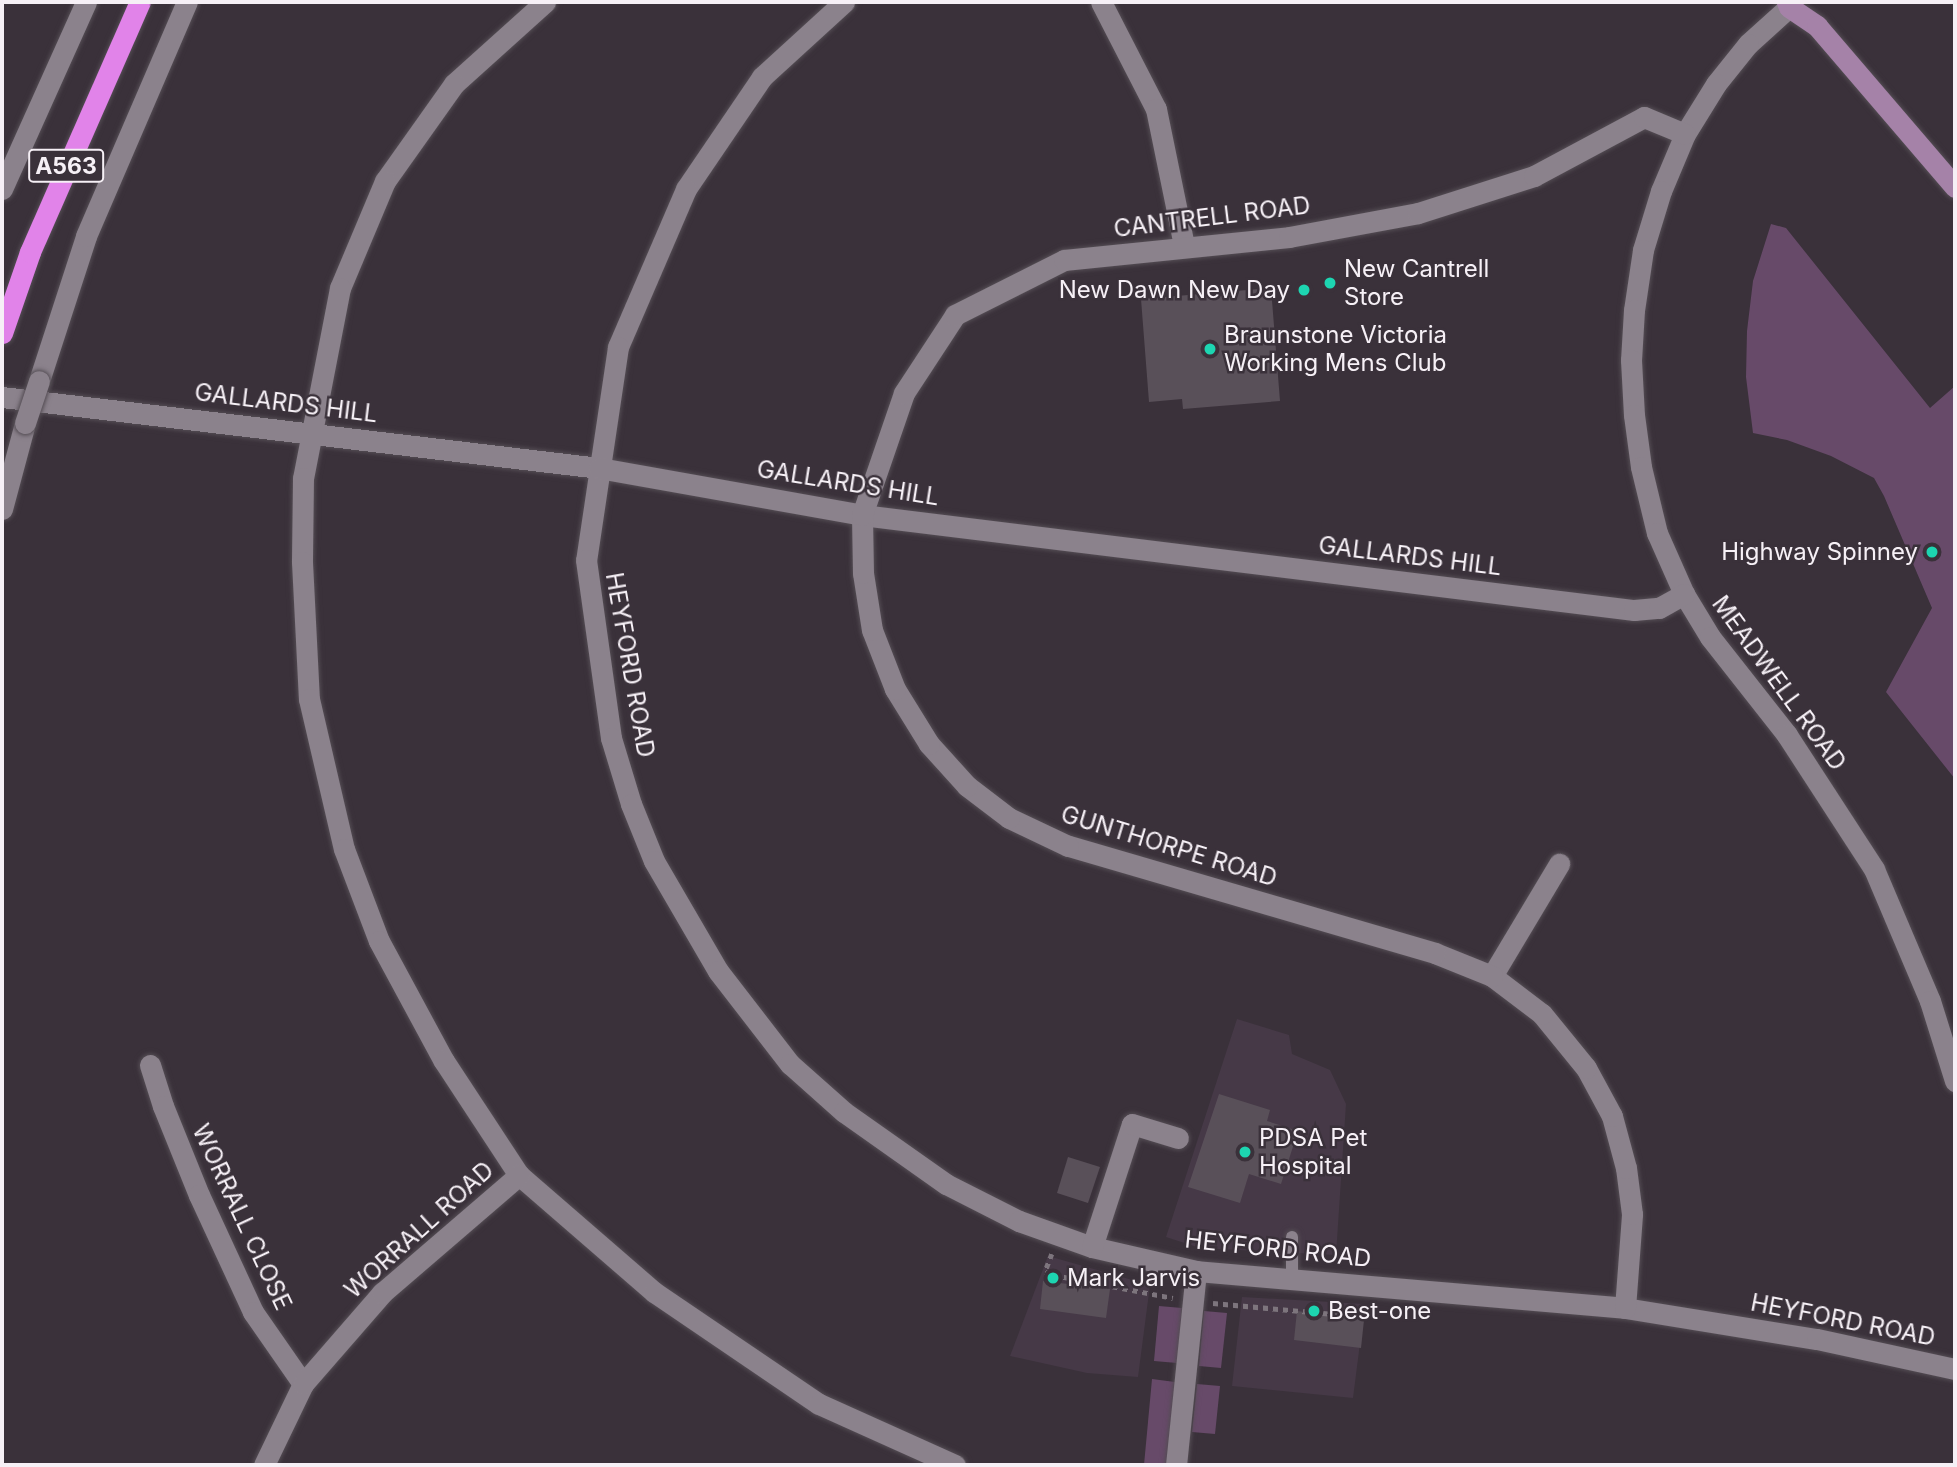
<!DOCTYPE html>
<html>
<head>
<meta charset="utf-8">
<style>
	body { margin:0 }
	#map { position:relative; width:1957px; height:1467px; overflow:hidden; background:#3a313a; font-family:Inter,sans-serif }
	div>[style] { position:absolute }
	.built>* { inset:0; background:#463947 }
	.green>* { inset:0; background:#674a69 }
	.building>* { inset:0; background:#595059 }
	.path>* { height:4.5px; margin-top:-2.25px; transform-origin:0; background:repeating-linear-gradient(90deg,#7d757d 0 5px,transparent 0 10px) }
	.roads { filter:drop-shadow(0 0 2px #544d54) drop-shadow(0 0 2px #544d54) }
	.lane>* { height:12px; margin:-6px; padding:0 6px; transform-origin:6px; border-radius:6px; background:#8b828c }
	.street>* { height:21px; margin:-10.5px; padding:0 10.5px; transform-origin:10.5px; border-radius:10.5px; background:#8b828c }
	.secondary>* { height:21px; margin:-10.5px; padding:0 10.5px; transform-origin:10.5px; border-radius:10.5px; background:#a582a8 }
	.highway>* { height:21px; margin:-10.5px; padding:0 10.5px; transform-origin:10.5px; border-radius:10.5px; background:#e183e9 }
	.bridges { filter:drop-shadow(0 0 2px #544d54) drop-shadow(0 0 2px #544d54) }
	.street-bridge>* { height:21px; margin:-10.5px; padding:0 10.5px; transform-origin:10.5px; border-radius:10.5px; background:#8b828c }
	.dots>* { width:19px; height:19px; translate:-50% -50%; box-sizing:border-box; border:4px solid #3a313a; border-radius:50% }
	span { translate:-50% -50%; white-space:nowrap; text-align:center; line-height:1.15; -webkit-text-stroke:5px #3a313a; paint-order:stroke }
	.shield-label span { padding:2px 5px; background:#3a313a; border:2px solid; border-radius:5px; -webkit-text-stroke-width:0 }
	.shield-label { font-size:23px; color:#f6f0f6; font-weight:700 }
	.street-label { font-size:24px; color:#f6f0f6 }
	.poi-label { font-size:24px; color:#f6f0f6 }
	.left { translate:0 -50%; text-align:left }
	.right { translate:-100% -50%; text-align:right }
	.frame { position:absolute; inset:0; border:4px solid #f6f0f6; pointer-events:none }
</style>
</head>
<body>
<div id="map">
	<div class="built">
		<div style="clip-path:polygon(1237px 1019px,1289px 1035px,1292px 1054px,1330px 1070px,1346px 1104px,1336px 1255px,1200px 1248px,1166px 1237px)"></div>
		<div style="clip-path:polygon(1048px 1256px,1150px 1285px,1138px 1377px,1087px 1373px,1010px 1356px)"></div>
		<div style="clip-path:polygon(1242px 1297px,1365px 1304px,1353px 1398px,1232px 1386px)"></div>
	</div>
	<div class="green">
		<div style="clip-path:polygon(1771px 224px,1786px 228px,1930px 408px,1955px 386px,1955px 779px,1886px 692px,1932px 608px,1884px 496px,1874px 478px,1831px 456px,1787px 440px,1753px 433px,1746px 377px,1747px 331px,1753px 281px)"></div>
		<div style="clip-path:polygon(1159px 1306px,1182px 1308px,1177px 1363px,1154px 1361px)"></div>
		<div style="clip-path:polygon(1204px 1311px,1227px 1313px,1221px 1368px,1199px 1366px)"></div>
		<div style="clip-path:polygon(1152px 1379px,1175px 1382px,1167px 1465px,1144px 1465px)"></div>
		<div style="clip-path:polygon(1197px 1384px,1220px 1386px,1215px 1434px,1192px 1432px)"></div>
	</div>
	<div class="building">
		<div style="clip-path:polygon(1271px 288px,1280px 401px,1183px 409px,1182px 399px,1149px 402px,1141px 299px)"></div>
		<div style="clip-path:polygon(1219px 1094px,1270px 1110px,1267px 1121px,1298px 1131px,1281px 1184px,1249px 1174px,1240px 1203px,1188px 1187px)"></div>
		<div style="clip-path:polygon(1068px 1157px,1100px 1167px,1088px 1203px,1057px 1193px)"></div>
		<div style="clip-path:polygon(1043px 1281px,1110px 1289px,1106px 1318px,1040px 1309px)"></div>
		<div style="clip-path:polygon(1297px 1311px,1364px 1320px,1361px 1348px,1294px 1340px)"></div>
	</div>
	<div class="path">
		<div style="left:1052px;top:1254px;width:19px;rotate:111deg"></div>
		<div style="left:1045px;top:1272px;width:9px;rotate:18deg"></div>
		<div style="left:1054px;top:1275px;width:121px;rotate:10.9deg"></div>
		<div style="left:1213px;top:1303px;width:155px;rotate:5.2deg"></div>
		<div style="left:1367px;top:1317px;width:11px;rotate:-85deg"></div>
	</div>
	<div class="roads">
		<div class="lane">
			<div style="left:1292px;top:1237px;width:40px;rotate:90deg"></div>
		</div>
		<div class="street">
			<div style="left:545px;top:2px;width:122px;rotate:138deg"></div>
			<div style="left:454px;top:84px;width:119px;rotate:125.4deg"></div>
			<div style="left:385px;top:181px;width:116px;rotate:112.8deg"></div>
			<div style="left:340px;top:288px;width:194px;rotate:101deg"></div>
			<div style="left:303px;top:478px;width:84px;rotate:90.7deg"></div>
			<div style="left:302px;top:562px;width:137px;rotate:87.1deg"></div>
			<div style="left:309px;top:699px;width:154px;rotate:76.9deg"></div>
			<div style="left:344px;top:849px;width:98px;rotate:69.2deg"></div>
			<div style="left:379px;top:941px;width:136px;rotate:61.6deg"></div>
			<div style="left:444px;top:1061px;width:136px;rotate:56.7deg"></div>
			<div style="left:519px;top:1175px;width:179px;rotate:40.9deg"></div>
			<div style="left:654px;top:1292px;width:199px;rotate:34.2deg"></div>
			<div style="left:819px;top:1404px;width:149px;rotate:24.2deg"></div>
			<div style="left:844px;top:2px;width:111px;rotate:137.6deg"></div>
			<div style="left:762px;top:77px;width:135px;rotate:124.2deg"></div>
			<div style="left:686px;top:189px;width:172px;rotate:113.3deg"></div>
			<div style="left:618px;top:347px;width:215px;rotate:98.5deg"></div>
			<div style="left:586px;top:560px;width:180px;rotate:82deg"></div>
			<div style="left:611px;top:738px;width:69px;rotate:73.1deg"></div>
			<div style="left:631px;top:804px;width:61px;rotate:68deg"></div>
			<div style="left:654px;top:861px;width:127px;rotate:59.8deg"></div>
			<div style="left:718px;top:971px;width:118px;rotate:52.3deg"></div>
			<div style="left:790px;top:1064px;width:72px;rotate:41.6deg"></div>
			<div style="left:844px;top:1112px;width:125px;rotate:35.2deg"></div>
			<div style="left:946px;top:1184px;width:82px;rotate:26.9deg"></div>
			<div style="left:1019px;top:1221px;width:77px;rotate:19.6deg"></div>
			<div style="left:1092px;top:1247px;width:107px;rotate:13deg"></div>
			<div style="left:1196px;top:1271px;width:431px;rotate:4.9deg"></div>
			<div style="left:1625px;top:1308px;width:194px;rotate:9.2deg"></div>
			<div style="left:1817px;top:1339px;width:141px;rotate:12.3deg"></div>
			<div style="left:1101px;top:2px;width:120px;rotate:62.8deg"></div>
			<div style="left:1156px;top:109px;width:140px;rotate:78.4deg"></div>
			<div style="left:1789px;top:7px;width:55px;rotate:137.9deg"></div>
			<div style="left:1748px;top:44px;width:51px;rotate:128.7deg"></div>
			<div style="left:1716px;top:84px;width:59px;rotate:121.8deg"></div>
			<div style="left:1685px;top:134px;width:62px;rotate:112.8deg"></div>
			<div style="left:1661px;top:191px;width:62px;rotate:107deg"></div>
			<div style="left:1643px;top:250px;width:61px;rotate:98.5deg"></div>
			<div style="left:1634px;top:310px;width:50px;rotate:93.4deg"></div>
			<div style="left:1631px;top:360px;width:55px;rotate:86.9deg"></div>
			<div style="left:1634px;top:415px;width:52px;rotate:82.3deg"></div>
			<div style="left:1641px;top:467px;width:68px;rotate:76.4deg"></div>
			<div style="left:1657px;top:533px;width:67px;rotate:66.1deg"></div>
			<div style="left:1684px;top:594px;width:50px;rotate:58.8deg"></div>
			<div style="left:1710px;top:637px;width:125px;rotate:51.8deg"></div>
			<div style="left:1787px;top:735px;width:160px;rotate:57deg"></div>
			<div style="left:1874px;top:869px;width:143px;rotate:67deg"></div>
			<div style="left:1930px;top:1001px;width:84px;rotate:72.6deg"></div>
			<div style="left:2px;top:189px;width:205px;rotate:-65.8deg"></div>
			<div style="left:39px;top:381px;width:152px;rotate:-72deg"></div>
			<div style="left:86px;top:236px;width:255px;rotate:-66.7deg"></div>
			<div style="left:2px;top:397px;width:601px;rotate:6.78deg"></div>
			<div style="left:599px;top:468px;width:267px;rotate:10.1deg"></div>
			<div style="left:862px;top:515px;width:778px;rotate:7.02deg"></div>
			<div style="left:1634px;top:610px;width:25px;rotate:-5deg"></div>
			<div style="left:1659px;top:608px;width:29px;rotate:-29deg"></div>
			<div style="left:2px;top:509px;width:89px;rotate:-75deg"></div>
			<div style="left:1492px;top:976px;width:131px;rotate:-59.1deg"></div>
			<div style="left:150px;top:1065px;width:43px;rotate:72.4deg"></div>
			<div style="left:163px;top:1106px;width:96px;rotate:68deg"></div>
			<div style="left:199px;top:1195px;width:129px;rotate:65.2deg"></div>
			<div style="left:253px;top:1312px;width:88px;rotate:55.2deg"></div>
			<div style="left:1092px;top:1247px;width:129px;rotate:-72deg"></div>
			<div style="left:1132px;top:1124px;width:48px;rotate:16.9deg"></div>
			<div style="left:1625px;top:1308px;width:94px;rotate:-85.7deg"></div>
			<div style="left:1632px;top:1214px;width:46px;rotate:-97.4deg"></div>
			<div style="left:1626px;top:1168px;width:54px;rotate:-105.1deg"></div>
			<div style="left:1612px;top:1116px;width:55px;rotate:-118.4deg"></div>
			<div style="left:1586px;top:1068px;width:70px;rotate:-129.2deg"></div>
			<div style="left:1542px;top:1014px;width:63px;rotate:-142.8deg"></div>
			<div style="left:1492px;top:976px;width:61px;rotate:-158deg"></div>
			<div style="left:1435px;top:953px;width:382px;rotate:-163.7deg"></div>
			<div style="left:1068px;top:846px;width:65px;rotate:-154.6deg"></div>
			<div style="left:1009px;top:818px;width:53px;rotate:-142.7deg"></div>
			<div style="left:967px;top:786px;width:57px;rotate:-132.1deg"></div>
			<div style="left:929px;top:744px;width:65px;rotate:-121.7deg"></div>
			<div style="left:895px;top:689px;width:63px;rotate:-111.3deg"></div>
			<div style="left:872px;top:630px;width:58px;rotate:-99deg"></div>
			<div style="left:863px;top:573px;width:58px;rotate:-91deg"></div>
			<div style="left:862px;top:515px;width:129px;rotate:-71deg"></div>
			<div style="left:904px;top:393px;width:93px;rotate:-56.8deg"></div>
			<div style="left:955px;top:315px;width:122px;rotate:-26.8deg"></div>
			<div style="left:1064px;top:260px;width:226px;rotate:-5.8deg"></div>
			<div style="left:1289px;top:237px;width:131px;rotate:-10.5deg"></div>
			<div style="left:1418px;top:213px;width:122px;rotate:-17.7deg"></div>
			<div style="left:1534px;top:176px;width:125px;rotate:-28.2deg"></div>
			<div style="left:1644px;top:117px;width:44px;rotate:22.5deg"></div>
			<div style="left:264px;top:1465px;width:90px;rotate:-64.3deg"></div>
			<div style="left:303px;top:1384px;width:121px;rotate:-49deg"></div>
			<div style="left:382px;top:1293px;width:181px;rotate:-40.7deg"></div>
			<div style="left:1176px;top:1465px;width:195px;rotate:-84.1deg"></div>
		</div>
		<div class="secondary">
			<div style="left:1787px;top:2px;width:5px;rotate:68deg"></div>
			<div style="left:1789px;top:7px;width:34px;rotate:34deg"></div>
			<div style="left:1817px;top:26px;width:212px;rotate:49.4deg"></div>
		</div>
		<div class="highway">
			<div style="left:2px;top:333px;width:86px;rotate:-70.9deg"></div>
			<div style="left:30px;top:252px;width:273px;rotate:-66.3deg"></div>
		</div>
	</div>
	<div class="bridges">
		<div class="street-bridge">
			<div style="left:25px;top:423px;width:44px;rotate:-71.6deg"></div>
		</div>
	</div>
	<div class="dots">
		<div style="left:1330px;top:283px;background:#1dd5b1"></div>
		<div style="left:1304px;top:290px;background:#1dd5b1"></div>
		<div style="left:1210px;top:349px;background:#1dd5b1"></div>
		<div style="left:1932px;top:552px;background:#1dd5b1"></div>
		<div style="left:1245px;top:1152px;background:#1dd5b1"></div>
		<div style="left:1053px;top:1278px;background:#1dd5b1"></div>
		<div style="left:1314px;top:1311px;background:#1dd5b1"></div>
	</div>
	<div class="shield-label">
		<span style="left:66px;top:166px">A563</span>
	</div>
	<div class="street-label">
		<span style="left:1212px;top:217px;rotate:-7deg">CANTRELL ROAD</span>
		<span style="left:286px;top:403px;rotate:7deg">GALLARDS HILL</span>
		<span style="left:848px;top:483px;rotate:9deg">GALLARDS HILL</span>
		<span style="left:1410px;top:556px;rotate:7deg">GALLARDS HILL</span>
		<span style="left:630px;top:665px;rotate:80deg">HEYFORD ROAD</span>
		<span style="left:1779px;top:683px;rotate:54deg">MEADWELL ROAD</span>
		<span style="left:1169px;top:846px;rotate:17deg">GUNTHORPE ROAD</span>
		<span style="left:242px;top:1217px;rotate:65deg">WORRALL CLOSE</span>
		<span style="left:419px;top:1230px;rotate:-42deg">WORRALL ROAD</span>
		<span style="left:1278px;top:1249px;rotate:6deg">HEYFORD ROAD</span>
		<span style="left:1843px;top:1320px;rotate:11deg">HEYFORD ROAD</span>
	</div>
	<div class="poi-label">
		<span class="left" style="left:1344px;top:283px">New Cantrell<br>Store</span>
		<span class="right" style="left:1290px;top:290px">New Dawn New Day</span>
		<span class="left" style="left:1224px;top:349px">Braunstone Victoria<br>Working Mens Club</span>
		<span class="right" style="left:1918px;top:552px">Highway Spinney</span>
		<span class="left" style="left:1259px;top:1152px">PDSA Pet<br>Hospital</span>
		<span class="left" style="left:1067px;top:1278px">Mark Jarvis</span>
		<span class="left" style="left:1328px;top:1311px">Best-one</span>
	</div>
	<div class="frame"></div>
</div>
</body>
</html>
